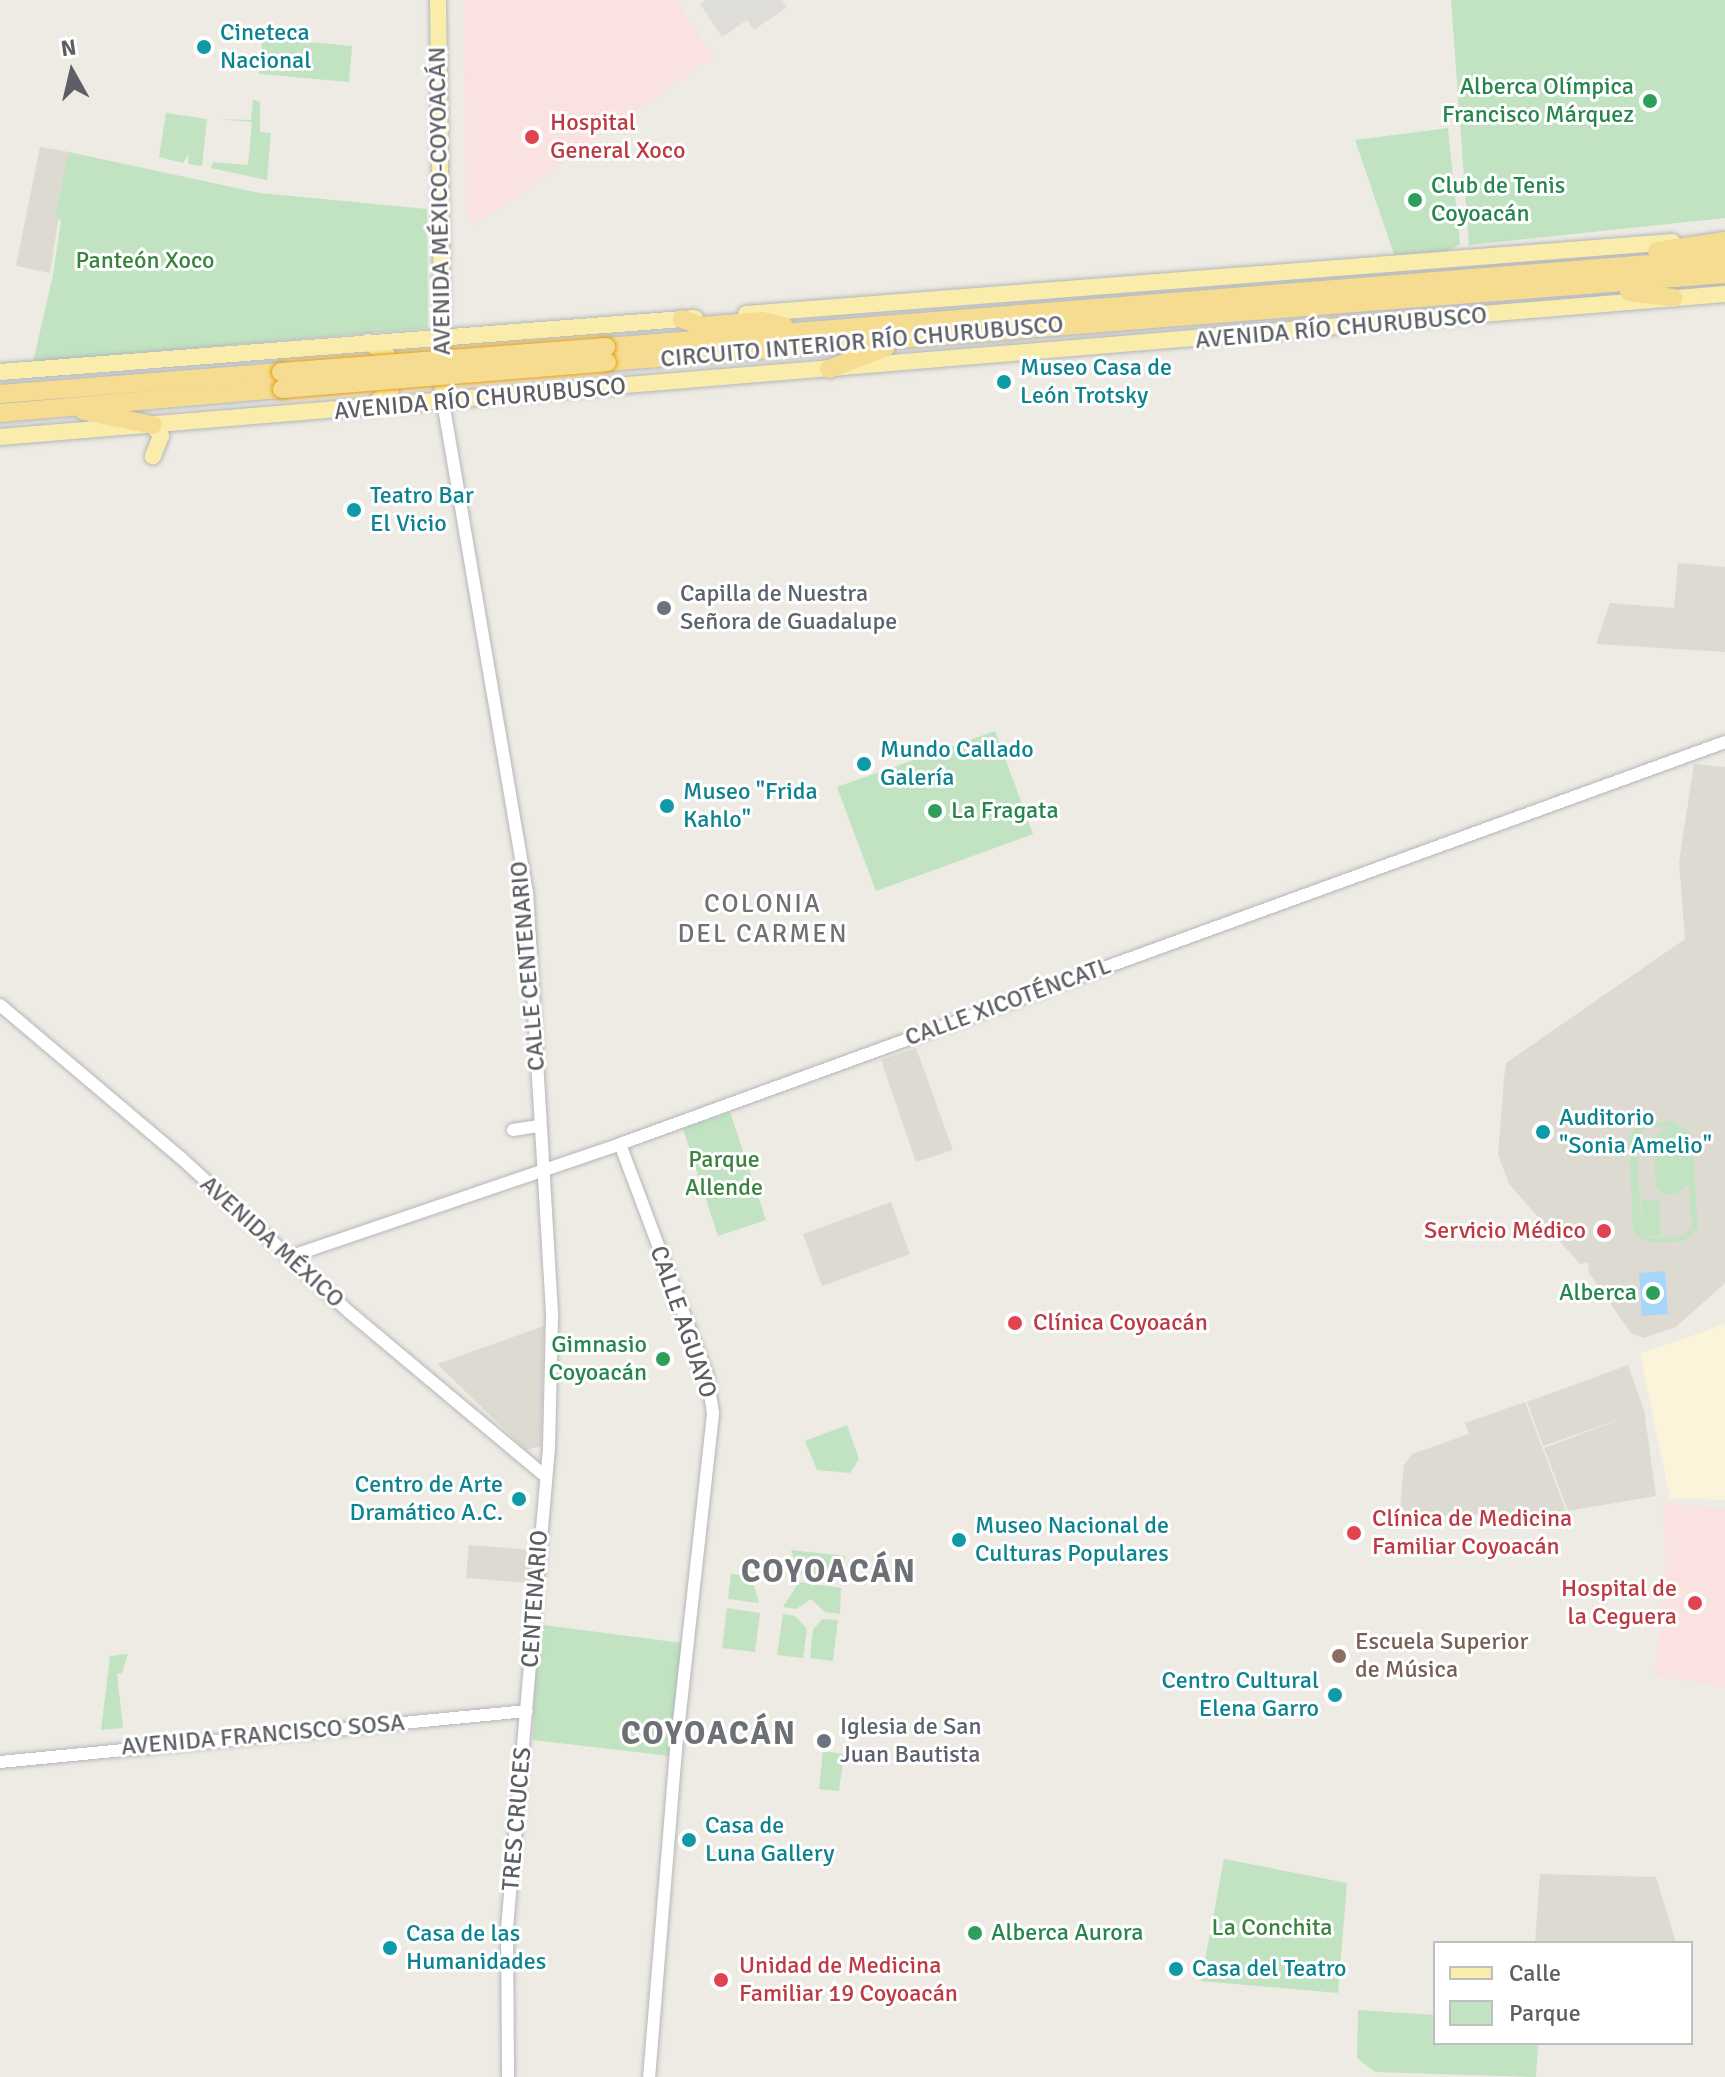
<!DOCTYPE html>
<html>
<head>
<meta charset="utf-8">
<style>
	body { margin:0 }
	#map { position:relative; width:1725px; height:2077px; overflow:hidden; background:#edebe3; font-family:Signika,sans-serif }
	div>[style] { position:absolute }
	.commercial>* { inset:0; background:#fcf4da }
	.industrial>* { inset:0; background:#dfddd8 }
	.education>* { inset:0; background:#dddad2 }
	.medical>* { inset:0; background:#f9e2e0 }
	.green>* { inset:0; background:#c1e3c1 }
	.water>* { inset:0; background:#a7d6fa }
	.roads { filter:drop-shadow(0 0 2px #b4b6ba) drop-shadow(0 0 2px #b4b6ba) }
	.minor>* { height:12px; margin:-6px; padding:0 6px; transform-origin:6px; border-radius:6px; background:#fff }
	.major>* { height:16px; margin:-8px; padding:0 8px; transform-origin:8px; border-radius:8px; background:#faedac }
	.highway>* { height:18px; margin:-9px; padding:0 9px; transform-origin:9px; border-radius:9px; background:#f6dc91 }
	.bridges { filter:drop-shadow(0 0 2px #e3a00e) drop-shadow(0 0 2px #e3a00e) }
	.highway-bridge>* { height:18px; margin:-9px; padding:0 9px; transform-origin:9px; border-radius:9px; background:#f6dc91 }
	.dots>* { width:22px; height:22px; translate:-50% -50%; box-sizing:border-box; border:4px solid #fff; border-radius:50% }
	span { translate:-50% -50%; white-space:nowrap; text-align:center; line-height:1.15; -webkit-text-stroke:6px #fff; paint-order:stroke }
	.culture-label { font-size:24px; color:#0d838f }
	.left { translate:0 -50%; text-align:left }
	.right { translate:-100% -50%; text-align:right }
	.leisure-label { font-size:24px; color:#27864d }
	.health-label { font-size:24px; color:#be3a42 }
	.street-label { font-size:24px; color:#5c5f63 }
	.park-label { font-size:24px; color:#3a833e }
	.worship-label { font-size:24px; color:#5b616d }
	.education-label { font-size:24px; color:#785e54 }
	.neighbourhood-label { font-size:26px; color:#6d7175; letter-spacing:2px }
	.district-label { font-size:32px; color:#6d7175; font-weight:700; letter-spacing:2px }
	.legend { position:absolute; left:1433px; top:1941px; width:260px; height:104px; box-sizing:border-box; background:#fff; border:2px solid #bebfc1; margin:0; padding:10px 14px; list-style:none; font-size:24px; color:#5c5f63 }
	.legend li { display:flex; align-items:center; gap:16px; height:40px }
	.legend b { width:40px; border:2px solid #bebfc1 }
	.north { position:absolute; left:32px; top:32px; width:80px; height:80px; -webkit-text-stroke:6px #fff; paint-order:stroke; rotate:352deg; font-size:22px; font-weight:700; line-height:32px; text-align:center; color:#5c5f63 }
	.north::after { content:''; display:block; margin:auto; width:28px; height:36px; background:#5c5f63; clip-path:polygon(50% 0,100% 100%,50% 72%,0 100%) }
</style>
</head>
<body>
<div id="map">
	<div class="commercial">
		<div style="clip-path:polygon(1725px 1324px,1725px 1500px,1670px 1498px,1640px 1354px)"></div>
	</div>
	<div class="industrial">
		<div style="clip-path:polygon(706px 0,782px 0,787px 7px,754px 30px,747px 20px,722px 37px,700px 4px)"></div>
	</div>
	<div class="education">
		<div style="clip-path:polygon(40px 147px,69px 152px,50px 273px,16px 266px)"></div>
		<div style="clip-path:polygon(1678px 563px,1725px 567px,1725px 652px,1596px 644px,1610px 603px,1674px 608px)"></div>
		<div style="clip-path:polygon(1694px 764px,1725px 767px,1725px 1283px,1676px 1327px,1644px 1338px,1631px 1333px,1589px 1273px,1588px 1262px,1580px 1264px,1509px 1184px,1498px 1155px,1504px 1078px,1506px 1063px,1685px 939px,1679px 862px)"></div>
		<div style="clip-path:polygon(916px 1048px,953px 1150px,916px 1162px,881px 1060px)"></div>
		<div style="clip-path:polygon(891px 1202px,910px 1254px,822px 1286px,803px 1234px)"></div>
		<div style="clip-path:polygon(544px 1326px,541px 1446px,526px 1450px,437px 1364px)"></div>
		<div style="clip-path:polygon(1628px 1365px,1644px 1410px,1656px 1496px,1568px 1511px,1544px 1448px,1637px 1413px,1543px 1446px,1527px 1402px)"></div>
		<div style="clip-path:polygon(1525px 1402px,1566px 1511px,1399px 1518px,1404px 1465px,1412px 1454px,1469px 1434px,1465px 1423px)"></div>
		<div style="clip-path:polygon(469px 1545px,533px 1550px,530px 1583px,466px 1578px)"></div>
		<div style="clip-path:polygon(1540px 1874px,1656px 1877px,1676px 1943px,1535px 1943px)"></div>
	</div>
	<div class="medical">
		<div style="clip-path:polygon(463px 0,676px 0,714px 56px,475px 225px,466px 217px)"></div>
		<div style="clip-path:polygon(1663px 1503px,1725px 1509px,1725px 1687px,1655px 1676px,1666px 1568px)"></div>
	</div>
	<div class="green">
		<div style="clip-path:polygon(1451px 0,1725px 0,1725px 218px,1469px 245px)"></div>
		<div style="clip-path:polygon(262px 38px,352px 46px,349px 82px,259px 74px)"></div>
		<div style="clip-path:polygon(253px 100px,260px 102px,260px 132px,271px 133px,267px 180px,211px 168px,213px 162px,248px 165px,252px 122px,217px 119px,251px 120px)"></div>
		<div style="clip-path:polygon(166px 113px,207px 119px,202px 166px,188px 164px,189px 154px,183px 163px,159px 157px)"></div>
		<div style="clip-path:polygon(1448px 128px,1460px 244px,1443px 254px,1396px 260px,1355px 140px)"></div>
		<div style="clip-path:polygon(69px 152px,260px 193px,427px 209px,428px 328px,33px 362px,53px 275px,61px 220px,55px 218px)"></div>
		<div style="clip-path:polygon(995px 731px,1033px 834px,876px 891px,837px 787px)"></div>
		<div style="clip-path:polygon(730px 1112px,766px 1220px,718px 1236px,683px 1129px)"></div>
		<div style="clip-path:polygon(evenodd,1672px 1121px,1691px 1133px,1698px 1228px,1684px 1241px,1648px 1243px,1633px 1232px,1629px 1136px,1638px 1125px,1672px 1121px,1672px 1126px,1653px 1136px,1656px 1186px,1661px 1193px,1672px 1195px,1689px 1185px,1692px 1228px,1683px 1236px,1649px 1238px,1644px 1236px,1661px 1235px,1659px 1200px,1642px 1200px,1643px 1236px,1635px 1137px,1648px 1127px,1672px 1126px)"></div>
		<div style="clip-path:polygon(847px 1425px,859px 1459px,850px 1473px,817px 1470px,805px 1441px)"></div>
		<div style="clip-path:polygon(791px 1550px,845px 1556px,842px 1579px,799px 1573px)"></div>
		<div style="clip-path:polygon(731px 1574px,751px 1576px,759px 1603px,728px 1599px)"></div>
		<div style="clip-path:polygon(799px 1582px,841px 1588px,840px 1614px,825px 1612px,811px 1599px,796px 1609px,783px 1607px)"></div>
		<div style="clip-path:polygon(727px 1608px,760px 1613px,755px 1652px,722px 1648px)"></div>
		<div style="clip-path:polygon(783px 1614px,795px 1616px,807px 1629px,803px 1658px,777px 1655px)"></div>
		<div style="clip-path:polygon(823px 1619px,838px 1620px,833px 1661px,810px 1658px,813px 1629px)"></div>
		<div style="clip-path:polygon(536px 1624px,682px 1643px,670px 1756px,533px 1740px)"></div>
		<div style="clip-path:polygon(128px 1654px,122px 1673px,117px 1674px,123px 1728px,101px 1730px,110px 1656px)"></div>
		<div style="clip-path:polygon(823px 1751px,844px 1754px,839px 1791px,819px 1789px)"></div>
		<div style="clip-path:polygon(1224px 1859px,1347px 1883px,1338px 1993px,1201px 1981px)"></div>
		<div style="clip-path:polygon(1358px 2010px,1435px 2015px,1435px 2043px,1538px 2043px,1536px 2077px,1375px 2072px,1357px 2058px)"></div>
	</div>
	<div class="water">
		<div style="clip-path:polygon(1665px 1271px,1668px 1314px,1642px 1316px,1639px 1273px)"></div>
	</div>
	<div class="roads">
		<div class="minor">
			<div style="left:443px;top:402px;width:497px;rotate:80.3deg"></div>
			<div style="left:527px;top:892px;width:426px;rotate:86.6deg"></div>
			<div style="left:552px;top:1317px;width:131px;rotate:91.3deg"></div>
			<div style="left:549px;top:1448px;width:482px;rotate:95deg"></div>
			<div style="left:507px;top:1928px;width:149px;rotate:89.6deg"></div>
			<div style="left:0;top:1005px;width:237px;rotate:40.2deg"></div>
			<div style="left:181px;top:1158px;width:228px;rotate:42.5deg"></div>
			<div style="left:349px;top:1312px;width:256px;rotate:39.9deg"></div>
			<div style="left:513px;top:1130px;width:26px;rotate:-9deg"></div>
			<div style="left:620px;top:1144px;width:247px;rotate:69.4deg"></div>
			<div style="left:707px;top:1375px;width:39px;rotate:81deg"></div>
			<div style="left:713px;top:1414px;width:338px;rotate:96.3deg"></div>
			<div style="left:676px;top:1750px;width:328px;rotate:94.7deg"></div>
			<div style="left:289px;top:1257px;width:350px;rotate:-18.8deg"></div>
			<div style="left:620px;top:1144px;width:1176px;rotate:-19.99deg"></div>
			<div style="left:0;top:1762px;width:529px;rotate:-5.53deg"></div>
		</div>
		<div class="major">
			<div style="left:438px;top:0;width:402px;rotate:89.3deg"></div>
			<div style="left:746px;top:314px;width:929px;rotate:-4.45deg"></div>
			<div style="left:368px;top:342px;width:24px;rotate:35deg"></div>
			<div style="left:388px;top:356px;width:22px;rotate:80deg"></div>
			<div style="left:392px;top:378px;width:11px;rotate:95deg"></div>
			<div style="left:391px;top:389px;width:28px;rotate:138deg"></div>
			<div style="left:0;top:372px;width:697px;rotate:-4.44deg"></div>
			<div style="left:153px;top:425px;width:14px;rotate:54deg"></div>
			<div style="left:161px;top:436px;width:22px;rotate:112deg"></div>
			<div style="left:0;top:437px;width:1731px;rotate:-4.74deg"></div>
		</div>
		<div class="highway">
			<div style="left:1657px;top:251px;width:69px;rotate:-8.4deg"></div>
			<div style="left:1629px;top:292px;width:45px;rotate:7.6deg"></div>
			<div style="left:682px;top:319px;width:20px;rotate:20deg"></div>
			<div style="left:701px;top:326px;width:61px;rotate:-4.7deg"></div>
			<div style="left:762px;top:321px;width:23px;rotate:13deg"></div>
			<div style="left:606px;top:347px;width:1123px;rotate:-4.55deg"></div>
			<div style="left:607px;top:362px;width:1121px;rotate:-4.5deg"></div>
			<div style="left:829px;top:369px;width:61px;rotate:-21.1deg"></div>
			<div style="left:0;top:394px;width:282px;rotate:-4.5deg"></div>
			<div style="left:84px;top:411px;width:70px;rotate:11.5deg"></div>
			<div style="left:0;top:413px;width:283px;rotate:-4.9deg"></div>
		</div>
	</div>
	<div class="bridges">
		<div class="highway-bridge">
			<div style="left:281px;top:372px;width:326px;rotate:-4.4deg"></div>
			<div style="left:282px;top:389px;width:326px;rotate:-4.7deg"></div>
		</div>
	</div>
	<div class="dots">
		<div style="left:204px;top:47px;background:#0f9aa8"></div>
		<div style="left:1650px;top:101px;background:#2e9e5b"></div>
		<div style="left:532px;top:137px;background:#e0444e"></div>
		<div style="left:1415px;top:200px;background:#2e9e5b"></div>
		<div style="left:1004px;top:382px;background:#0f9aa8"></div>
		<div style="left:354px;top:510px;background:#0f9aa8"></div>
		<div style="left:664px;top:608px;background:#6b7280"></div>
		<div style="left:864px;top:764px;background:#0f9aa8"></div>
		<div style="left:667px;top:806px;background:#0f9aa8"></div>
		<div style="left:935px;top:811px;background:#2e9e5b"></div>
		<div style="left:1543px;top:1132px;background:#0f9aa8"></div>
		<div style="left:1604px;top:1231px;background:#e0444e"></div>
		<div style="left:1653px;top:1293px;background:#2e9e5b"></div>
		<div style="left:1015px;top:1323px;background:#e0444e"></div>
		<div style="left:663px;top:1359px;background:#2e9e5b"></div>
		<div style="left:519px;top:1499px;background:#0f9aa8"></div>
		<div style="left:1354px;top:1533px;background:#e0444e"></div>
		<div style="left:959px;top:1540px;background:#0f9aa8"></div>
		<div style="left:1695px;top:1603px;background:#e0444e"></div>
		<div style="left:1339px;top:1656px;background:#8d6e63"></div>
		<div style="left:1335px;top:1695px;background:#0f9aa8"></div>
		<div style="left:824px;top:1741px;background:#6b7280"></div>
		<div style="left:689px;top:1840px;background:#0f9aa8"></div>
		<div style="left:975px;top:1933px;background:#2e9e5b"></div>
		<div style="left:390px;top:1948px;background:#0f9aa8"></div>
		<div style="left:1176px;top:1969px;background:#0f9aa8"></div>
		<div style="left:721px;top:1980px;background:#e0444e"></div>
	</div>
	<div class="culture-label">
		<span class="left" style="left:220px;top:47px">Cineteca<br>Nacional</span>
		<span class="left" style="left:1020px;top:382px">Museo Casa de<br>León Trotsky</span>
		<span class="left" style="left:370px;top:510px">Teatro Bar<br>El Vicio</span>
		<span class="left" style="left:880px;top:764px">Mundo Callado<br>Galería</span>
		<span class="left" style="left:683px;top:806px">Museo "Frida<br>Kahlo"</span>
		<span class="left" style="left:1559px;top:1132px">Auditorio<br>"Sonia Amelio"</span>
		<span class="right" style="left:503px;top:1499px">Centro de Arte<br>Dramático A.C.</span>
		<span class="left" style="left:975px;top:1540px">Museo Nacional de<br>Culturas Populares</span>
		<span class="right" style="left:1319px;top:1695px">Centro Cultural<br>Elena Garro</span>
		<span class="left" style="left:705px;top:1840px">Casa de<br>Luna Gallery</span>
		<span class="left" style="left:406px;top:1948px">Casa de las<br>Humanidades</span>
		<span class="left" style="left:1192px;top:1969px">Casa del Teatro</span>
	</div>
	<div class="leisure-label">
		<span class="right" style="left:1634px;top:101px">Alberca Olímpica<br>Francisco Márquez</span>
		<span class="left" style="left:1431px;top:200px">Club de Tenis<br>Coyoacán</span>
		<span class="left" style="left:951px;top:811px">La Fragata</span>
		<span class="right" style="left:1637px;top:1293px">Alberca</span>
		<span class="right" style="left:647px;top:1359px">Gimnasio<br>Coyoacán</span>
		<span class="left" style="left:991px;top:1933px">Alberca Aurora</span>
	</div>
	<div class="health-label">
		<span class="left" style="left:550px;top:137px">Hospital<br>General Xoco</span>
		<span class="right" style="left:1586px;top:1231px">Servicio Médico</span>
		<span class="left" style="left:1033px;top:1323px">Clínica Coyoacán</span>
		<span class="left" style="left:1372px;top:1533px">Clínica de Medicina<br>Familiar Coyoacán</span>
		<span class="right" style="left:1677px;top:1603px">Hospital de<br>la Ceguera</span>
		<span class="left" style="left:739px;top:1980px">Unidad de Medicina<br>Familiar 19 Coyoacán</span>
	</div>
	<div class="street-label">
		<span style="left:440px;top:201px;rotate:-91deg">AVENIDA MÉXICO-COYOACÁN</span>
		<span style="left:1341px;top:328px;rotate:-5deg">AVENIDA RÍO CHURUBUSCO</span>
		<span style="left:862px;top:342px;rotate:-5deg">CIRCUITO INTERIOR RÍO CHURUBUSCO</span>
		<span style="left:480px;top:399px;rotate:-5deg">AVENIDA RÍO CHURUBUSCO</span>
		<span style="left:528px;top:966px;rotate:-95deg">CALLE CENTENARIO</span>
		<span style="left:1008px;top:1002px;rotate:-20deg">CALLE XICOTÉNCATL</span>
		<span style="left:272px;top:1242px;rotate:42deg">AVENIDA MÉXICO</span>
		<span style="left:683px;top:1322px;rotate:71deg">CALLE AGUAYO</span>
		<span style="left:535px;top:1599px;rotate:-86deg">CENTENARIO</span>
		<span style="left:263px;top:1735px;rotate:-5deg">AVENIDA FRANCISCO SOSA</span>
		<span style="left:517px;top:1819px;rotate:-85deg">TRES CRUCES</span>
	</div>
	<div class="park-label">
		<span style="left:145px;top:261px">Panteón Xoco</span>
		<span style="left:724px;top:1174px">Parque<br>Allende</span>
		<span style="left:1272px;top:1928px">La Conchita</span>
	</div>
	<div class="worship-label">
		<span class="left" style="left:680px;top:608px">Capilla de Nuestra<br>Señora de Guadalupe</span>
		<span class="left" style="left:840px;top:1741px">Iglesia de San<br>Juan Bautista</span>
	</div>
	<div class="education-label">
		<span class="left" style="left:1355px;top:1656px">Escuela Superior<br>de Música</span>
	</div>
	<div class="neighbourhood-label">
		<span style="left:763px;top:920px">COLONIA<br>DEL CARMEN</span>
	</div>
	<div class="district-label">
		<span style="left:829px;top:1572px">COYOACÁN</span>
		<span style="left:709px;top:1734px">COYOACÁN</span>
	</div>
	<ul class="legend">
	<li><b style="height:10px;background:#faedac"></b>Calle</li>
	<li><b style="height:22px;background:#c1e3c1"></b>Parque</li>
	</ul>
	<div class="north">N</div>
</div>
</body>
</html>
